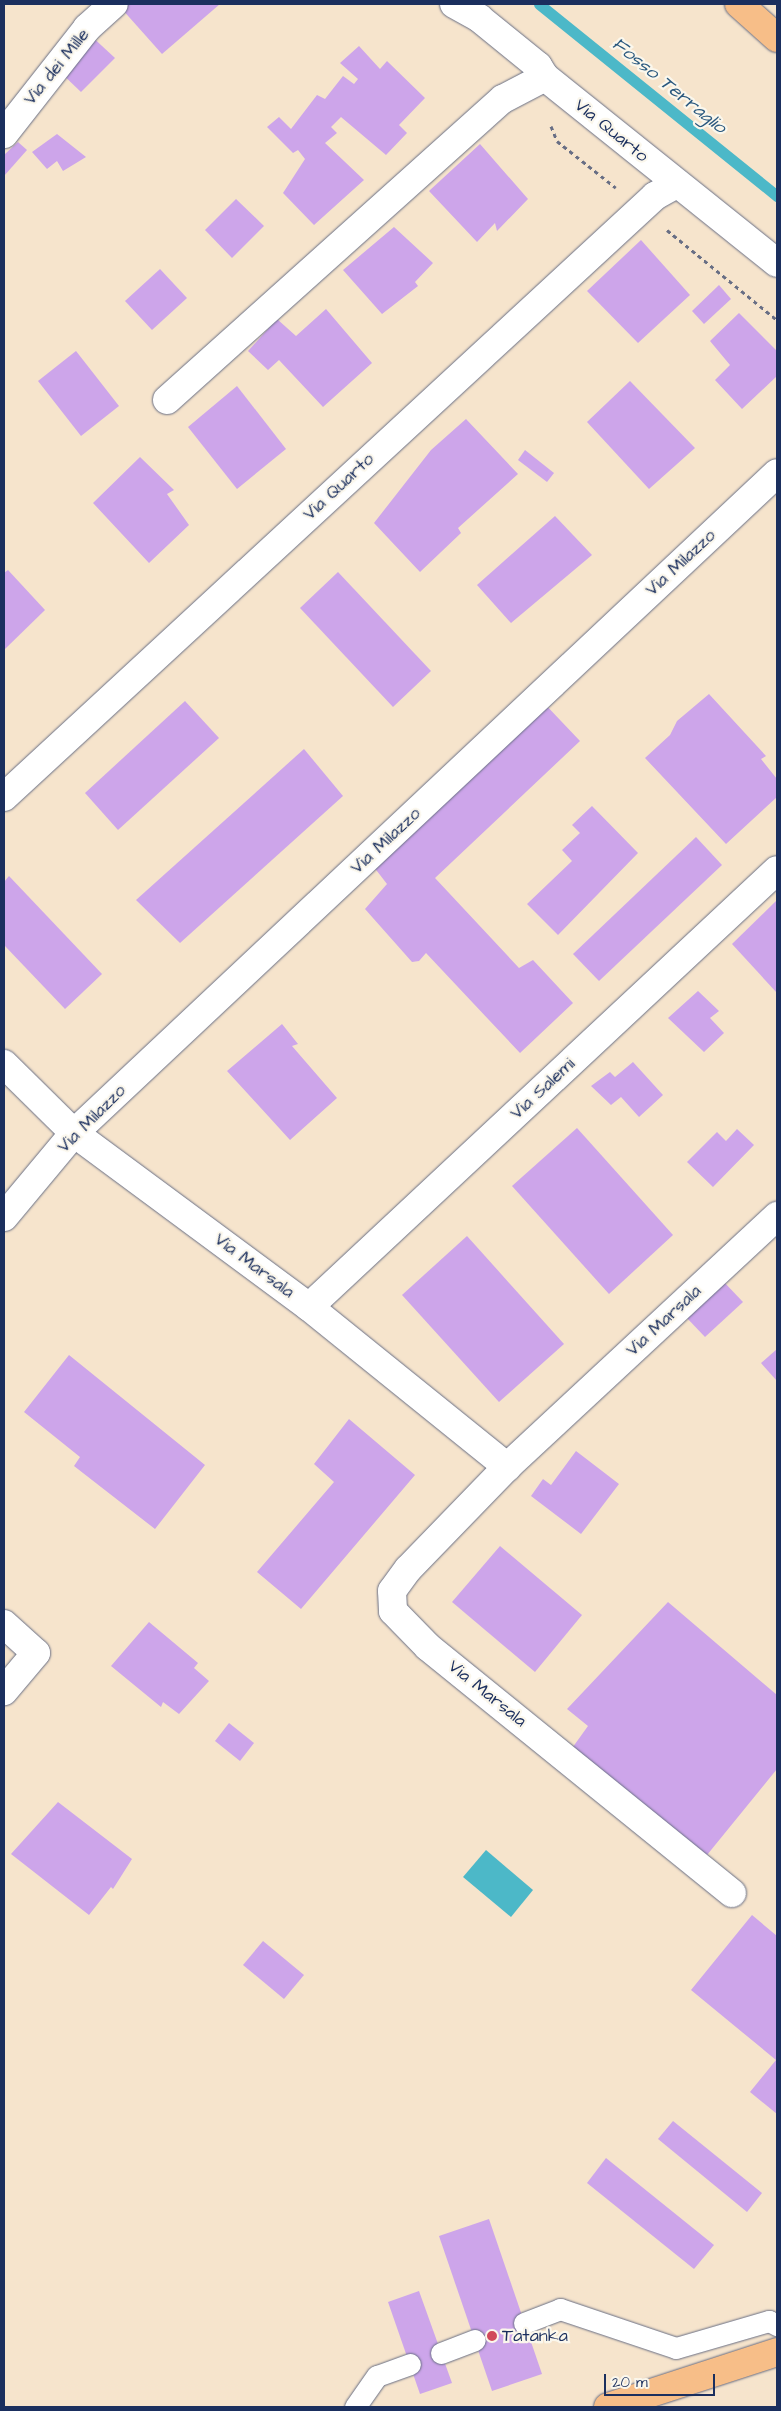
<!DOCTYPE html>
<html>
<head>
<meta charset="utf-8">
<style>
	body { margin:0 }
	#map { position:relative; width:781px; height:2411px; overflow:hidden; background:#f6e4cc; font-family:"Architects Daughter",sans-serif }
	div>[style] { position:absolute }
	.water>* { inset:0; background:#4cb8c8 }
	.stream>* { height:11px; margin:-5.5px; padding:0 5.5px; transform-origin:5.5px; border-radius:5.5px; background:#4cb8c8 }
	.building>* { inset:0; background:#cda5ea }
	.path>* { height:3px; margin-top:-1.5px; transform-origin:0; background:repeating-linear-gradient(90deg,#686e84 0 4px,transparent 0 8px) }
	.roads { filter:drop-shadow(0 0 1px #686e84) drop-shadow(0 0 1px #686e84) }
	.lane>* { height:21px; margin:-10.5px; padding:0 10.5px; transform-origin:10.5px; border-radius:10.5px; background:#fff }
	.street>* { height:28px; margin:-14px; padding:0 14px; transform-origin:14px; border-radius:14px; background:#fff }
	.primary>* { height:28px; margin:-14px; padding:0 14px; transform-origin:14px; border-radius:14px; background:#f7be88 }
	.dots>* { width:14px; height:14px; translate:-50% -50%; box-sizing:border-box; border:2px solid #fbf7ec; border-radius:50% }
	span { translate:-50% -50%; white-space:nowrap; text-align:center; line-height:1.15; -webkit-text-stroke:4.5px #fbf7ec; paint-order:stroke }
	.street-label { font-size:18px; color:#1b2f5e }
	.poi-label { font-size:18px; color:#1b2f5e }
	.left { translate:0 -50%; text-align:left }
	.water-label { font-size:19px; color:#2a587e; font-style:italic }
	.frame { position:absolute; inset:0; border:5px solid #1b2f5e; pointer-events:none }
	.scale { position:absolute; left:604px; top:2374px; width:111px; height:22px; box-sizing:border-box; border:2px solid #1b2f5e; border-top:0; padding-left:6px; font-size:15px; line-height:18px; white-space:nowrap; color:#1b2f5e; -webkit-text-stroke:4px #fbf7ec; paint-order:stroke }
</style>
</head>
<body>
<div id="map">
	<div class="water">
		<div style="clip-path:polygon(486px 1850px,533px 1890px,511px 1917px,463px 1877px)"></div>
	</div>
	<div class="stream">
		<div style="left:539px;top:4px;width:306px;rotate:38.9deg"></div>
	</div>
	<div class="building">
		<div style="clip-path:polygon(126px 4px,220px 4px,162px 54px,121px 8px)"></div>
		<div style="clip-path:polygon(88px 33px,115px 58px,81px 92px,59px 71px)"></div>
		<div style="clip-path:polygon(359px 46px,380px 69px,387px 61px,425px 98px,399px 125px,407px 133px,386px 155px,341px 117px,331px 127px,337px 133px,325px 143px,364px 180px,314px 225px,283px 193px,305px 159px,298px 150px,293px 153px,267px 127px,279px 117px,291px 129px,317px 95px,325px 99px,343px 76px,354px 84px,358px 79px,340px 63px)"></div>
		<div style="clip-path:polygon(57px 134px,86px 157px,63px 171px,57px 161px,47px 169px,32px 152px)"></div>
		<div style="clip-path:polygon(18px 142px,27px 150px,4px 176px,4px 155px)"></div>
		<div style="clip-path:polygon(480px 144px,528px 199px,497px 231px,495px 223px,477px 242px,429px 191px)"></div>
		<div style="clip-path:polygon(236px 199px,264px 226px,232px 258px,205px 230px)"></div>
		<div style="clip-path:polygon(394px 227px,433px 263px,415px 282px,418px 286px,382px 314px,343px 270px)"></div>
		<div style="clip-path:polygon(641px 240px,690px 295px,638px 343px,587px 291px)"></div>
		<div style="clip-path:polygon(160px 269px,187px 298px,152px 330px,125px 301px)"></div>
		<div style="clip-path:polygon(719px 285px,731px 299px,704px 324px,692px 311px)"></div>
		<div style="clip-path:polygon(326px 309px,372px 363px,323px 407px,279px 360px,268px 370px,248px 351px,277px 319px,296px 336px)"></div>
		<div style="clip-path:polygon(739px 313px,777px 351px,777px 376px,742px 409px,715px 380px,730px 365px,710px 341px)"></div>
		<div style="clip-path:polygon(76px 351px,119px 406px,81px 436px,38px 381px)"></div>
		<div style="clip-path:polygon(630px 381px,695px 448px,649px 489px,587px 422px)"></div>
		<div style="clip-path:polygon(237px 386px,286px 449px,237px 489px,188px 427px)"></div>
		<div style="clip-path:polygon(466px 419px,518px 474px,458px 528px,461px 533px,420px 572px,374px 523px,431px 450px)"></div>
		<div style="clip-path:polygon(525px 450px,554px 473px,547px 482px,518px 460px)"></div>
		<div style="clip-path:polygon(140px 457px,174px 490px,167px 494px,189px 525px,149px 563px,93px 503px)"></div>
		<div style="clip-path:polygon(555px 516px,592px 555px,511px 623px,477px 585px)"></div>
		<div style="clip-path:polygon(8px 570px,45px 610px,4px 650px,4px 573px)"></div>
		<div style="clip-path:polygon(338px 572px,431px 671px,393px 707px,300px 608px)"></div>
		<div style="clip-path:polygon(709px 694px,766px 756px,761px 759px,777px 779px,777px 797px,726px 844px,645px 758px,670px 735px,677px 721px)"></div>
		<div style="clip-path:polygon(185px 701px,219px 738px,118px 830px,85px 793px)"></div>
		<div style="clip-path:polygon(542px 701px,580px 741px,435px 878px,519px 968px,533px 960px,573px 1003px,520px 1053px,426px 953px,419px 961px,412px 962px,365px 909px,387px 884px,370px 862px)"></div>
		<div style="clip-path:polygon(304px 749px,343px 796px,180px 943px,136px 900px)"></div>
		<div style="clip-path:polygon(592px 806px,638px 853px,558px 935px,527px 904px,572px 861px,562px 850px,580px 833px,572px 825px)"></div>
		<div style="clip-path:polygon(696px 837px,722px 865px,599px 981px,573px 954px)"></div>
		<div style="clip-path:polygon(9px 876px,102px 974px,65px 1009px,4px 945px,4px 882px)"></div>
		<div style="clip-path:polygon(776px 901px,777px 902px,777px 993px,732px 944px)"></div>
		<div style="clip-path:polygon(698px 991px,719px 1011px,710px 1018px,724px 1033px,704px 1052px,668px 1018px)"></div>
		<div style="clip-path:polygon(282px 1024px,298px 1044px,292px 1046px,337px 1098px,290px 1140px,227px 1071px)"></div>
		<div style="clip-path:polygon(633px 1062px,663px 1095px,639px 1117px,621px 1097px,611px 1105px,591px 1086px,610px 1072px,615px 1077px)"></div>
		<div style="clip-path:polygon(577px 1128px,673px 1235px,609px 1294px,512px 1186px)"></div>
		<div style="clip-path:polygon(737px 1129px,754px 1145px,713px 1187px,687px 1162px,717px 1132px,726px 1141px)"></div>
		<div style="clip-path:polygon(467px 1236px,564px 1344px,499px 1402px,402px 1295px)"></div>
		<div style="clip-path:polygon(722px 1280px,743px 1302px,705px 1337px,685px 1316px)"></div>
		<div style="clip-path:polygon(777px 1349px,777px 1381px,761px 1363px)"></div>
		<div style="clip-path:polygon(69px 1355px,205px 1465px,155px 1529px,74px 1466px,80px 1457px,24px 1412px)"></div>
		<div style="clip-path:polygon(349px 1419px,415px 1475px,301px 1609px,257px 1572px,334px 1482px,314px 1464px)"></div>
		<div style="clip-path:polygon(576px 1451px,619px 1484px,581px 1534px,531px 1496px,543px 1479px,551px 1485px)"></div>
		<div style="clip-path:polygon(500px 1546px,582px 1615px,535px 1672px,452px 1602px)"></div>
		<div style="clip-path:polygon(668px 1602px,777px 1695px,777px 1769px,707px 1855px,570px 1751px,588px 1726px,567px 1709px)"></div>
		<div style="clip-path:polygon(149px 1622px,198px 1663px,194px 1668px,209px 1681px,179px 1714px,163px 1702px,161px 1707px,111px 1666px)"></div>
		<div style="clip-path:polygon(229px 1723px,254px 1743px,240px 1761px,215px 1741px)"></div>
		<div style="clip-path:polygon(58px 1802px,132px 1859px,113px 1889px,111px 1887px,89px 1915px,11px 1854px)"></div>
		<div style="clip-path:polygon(752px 1915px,777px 1936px,777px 2114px,750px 2092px,776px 2060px,691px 1990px)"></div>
		<div style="clip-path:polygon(263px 1941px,304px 1975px,284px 1999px,243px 1965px)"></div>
		<div style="clip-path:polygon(673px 2121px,762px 2193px,747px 2212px,658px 2139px)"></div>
		<div style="clip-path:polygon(606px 2158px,714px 2245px,694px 2269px,587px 2183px)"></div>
		<div style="clip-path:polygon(489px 2219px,542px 2374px,492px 2391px,439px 2236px)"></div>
		<div style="clip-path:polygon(419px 2291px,452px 2383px,420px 2394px,388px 2302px)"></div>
	</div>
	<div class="path">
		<div style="left:551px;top:126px;width:16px;rotate:68deg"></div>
		<div style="left:557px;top:141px;width:75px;rotate:38.5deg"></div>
		<div style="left:667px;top:230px;width:142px;rotate:39.3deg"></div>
	</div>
	<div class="roads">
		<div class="lane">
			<div style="left:524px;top:2323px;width:39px;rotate:-21deg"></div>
			<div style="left:560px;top:2309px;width:122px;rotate:18.6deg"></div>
			<div style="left:676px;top:2348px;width:97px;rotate:-16.2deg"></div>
			<div style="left:769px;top:2321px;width:9px;rotate:27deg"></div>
			<div style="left:441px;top:2353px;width:36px;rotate:-21deg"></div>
			<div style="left:355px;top:2407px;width:38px;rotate:-55deg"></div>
			<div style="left:377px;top:2376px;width:35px;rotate:-20deg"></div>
		</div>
		<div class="street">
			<div style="left:454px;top:4px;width:29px;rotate:29deg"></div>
			<div style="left:479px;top:18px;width:76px;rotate:39.1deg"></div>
			<div style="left:538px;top:66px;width:13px;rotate:58deg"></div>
			<div style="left:545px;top:77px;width:297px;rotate:38.7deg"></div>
			<div style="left:4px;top:134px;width:135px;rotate:-51.9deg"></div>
			<div style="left:87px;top:28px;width:36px;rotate:-42deg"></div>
			<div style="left:167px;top:400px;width:451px;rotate:-41.9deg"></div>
			<div style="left:503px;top:99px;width:47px;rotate:-27.6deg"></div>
			<div style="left:4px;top:797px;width:886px;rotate:-42.71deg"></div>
			<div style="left:655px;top:196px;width:25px;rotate:-29deg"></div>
			<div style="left:4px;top:1064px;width:98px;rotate:44.6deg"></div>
			<div style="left:74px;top:1133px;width:292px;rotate:36.5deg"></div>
			<div style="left:309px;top:1307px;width:255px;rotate:38.9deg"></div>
			<div style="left:507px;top:1467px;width:369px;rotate:-42.9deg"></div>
			<div style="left:4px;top:1217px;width:109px;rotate:-50.2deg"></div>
			<div style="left:74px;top:1133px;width:964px;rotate:-43.19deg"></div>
			<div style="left:309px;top:1307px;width:640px;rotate:-43.04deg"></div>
			<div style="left:507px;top:1467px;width:142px;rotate:134.1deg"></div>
			<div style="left:408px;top:1569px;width:27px;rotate:126deg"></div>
			<div style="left:392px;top:1591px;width:20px;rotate:87deg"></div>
			<div style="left:393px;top:1611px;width:50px;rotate:45.8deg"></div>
			<div style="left:428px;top:1647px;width:391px;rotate:39deg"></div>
			<div style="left:4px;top:1624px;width:43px;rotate:42.2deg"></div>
			<div style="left:36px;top:1653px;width:50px;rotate:130.1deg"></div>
		</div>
		<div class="primary">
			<div style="left:739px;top:4px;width:51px;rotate:41.8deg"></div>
			<div style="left:608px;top:2407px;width:178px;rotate:-18deg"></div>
		</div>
	</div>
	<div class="dots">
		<div style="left:492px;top:2336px;background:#d1495b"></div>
	</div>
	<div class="street-label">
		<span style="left:57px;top:67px;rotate:-51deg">Via dei Mille</span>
		<span style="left:611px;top:131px;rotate:39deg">Via Quarto</span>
		<span style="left:339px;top:487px;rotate:-43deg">Via Quarto</span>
		<span style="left:681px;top:563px;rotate:-43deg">Via Milazzo</span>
		<span style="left:386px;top:841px;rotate:-43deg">Via Milazzo</span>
		<span style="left:543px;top:1089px;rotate:-43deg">Via Salemi</span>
		<span style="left:92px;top:1119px;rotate:-45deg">Via Milazzo</span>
		<span style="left:254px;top:1266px;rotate:37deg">Via Marsala</span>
		<span style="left:664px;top:1321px;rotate:-43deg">Via Marsala</span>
		<span style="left:487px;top:1694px;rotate:39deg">Via Marsala</span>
	</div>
	<div class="poi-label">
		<span class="left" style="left:502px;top:2336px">Tatanka</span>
	</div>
	<div class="water-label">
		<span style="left:669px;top:86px;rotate:39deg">Fosso Terraglio</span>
	</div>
	<div class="frame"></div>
	<div class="scale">20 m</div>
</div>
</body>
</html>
